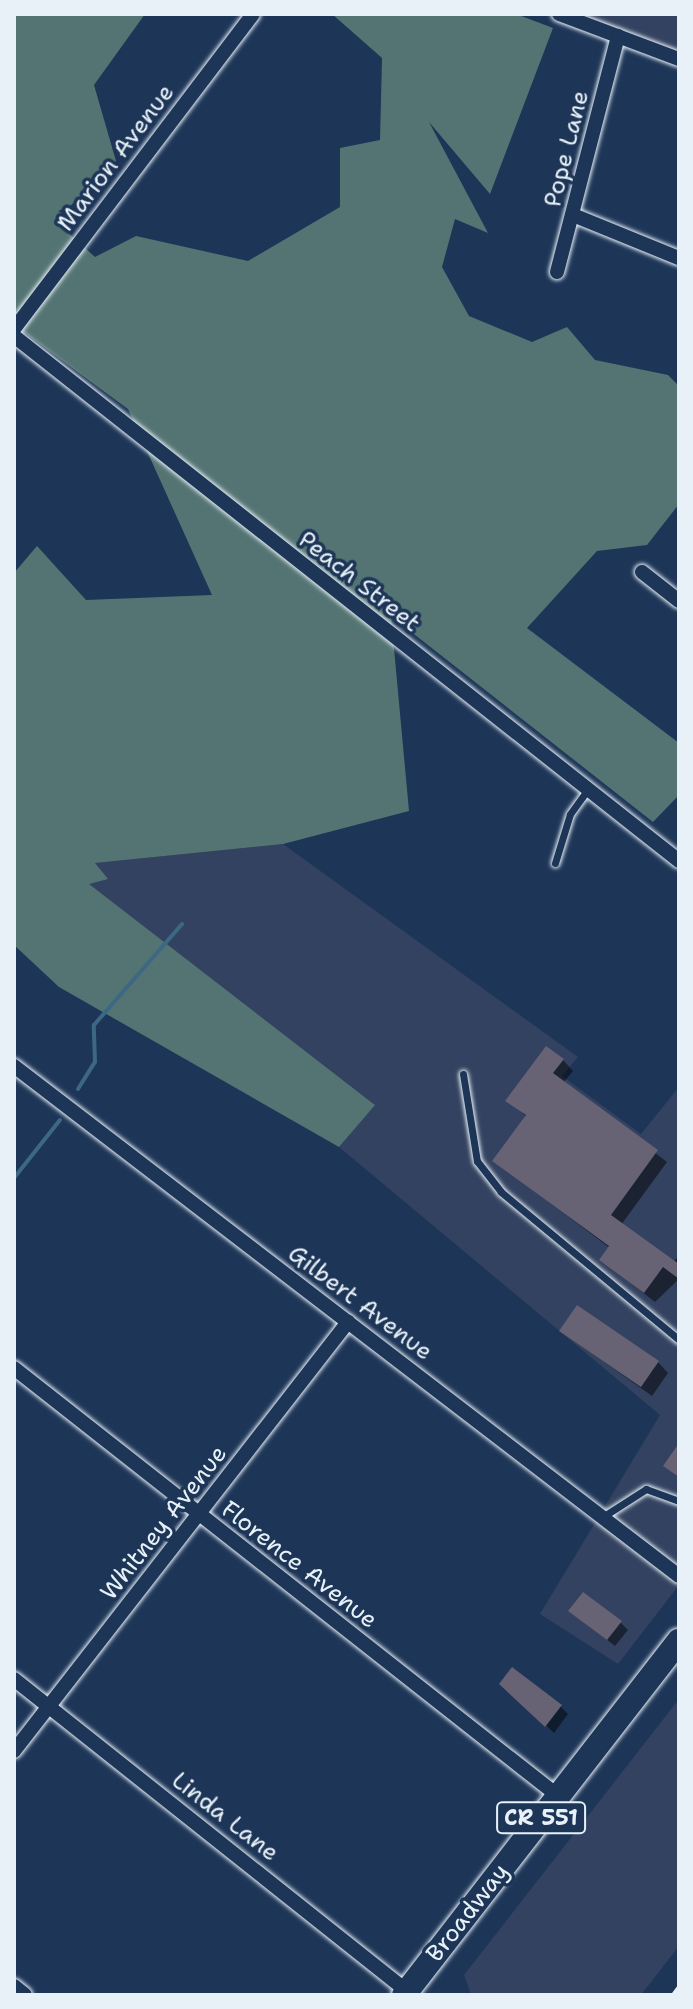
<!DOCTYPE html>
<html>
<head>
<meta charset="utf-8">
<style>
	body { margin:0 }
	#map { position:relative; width:693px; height:2009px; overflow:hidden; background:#1d3557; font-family:"Shantell Sans",sans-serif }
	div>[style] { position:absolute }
	.built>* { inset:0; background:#334260 }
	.green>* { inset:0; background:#547473 }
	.shadow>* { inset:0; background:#0007 }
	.stream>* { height:4px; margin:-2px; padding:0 2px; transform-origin:2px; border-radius:2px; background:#3d6884 }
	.building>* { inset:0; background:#676274 }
	.roads { filter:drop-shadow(0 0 2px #e8f1f8) drop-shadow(0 0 2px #e8f1f8) }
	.service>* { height:7px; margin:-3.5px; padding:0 3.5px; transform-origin:3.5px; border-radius:3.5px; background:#1d3557 }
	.minor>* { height:14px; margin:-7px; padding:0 7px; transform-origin:7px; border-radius:7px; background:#1d3557 }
	.primary>* { height:24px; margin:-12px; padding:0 12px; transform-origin:12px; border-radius:12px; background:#1d3557 }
	.rail>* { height:4px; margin:-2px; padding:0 2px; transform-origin:2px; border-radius:2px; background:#e8f1f8 }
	span { translate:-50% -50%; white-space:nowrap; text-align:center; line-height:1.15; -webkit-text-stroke:7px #1d3557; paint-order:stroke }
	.shield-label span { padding:2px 6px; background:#1d3557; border:2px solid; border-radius:6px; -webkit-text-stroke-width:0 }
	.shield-label { font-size:22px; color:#e8f1f8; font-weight:700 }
	.street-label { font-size:24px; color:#e8f1f8 }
	.frame { position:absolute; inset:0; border:16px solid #e8f1f8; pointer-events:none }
</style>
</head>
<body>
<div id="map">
	<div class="built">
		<div style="clip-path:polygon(545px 14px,679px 14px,679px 63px,566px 21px)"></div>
		<div style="clip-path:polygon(283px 844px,578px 1057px,562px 1076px,641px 1134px,679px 1087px,679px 1585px,618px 1664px,540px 1614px,660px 1415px,339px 1147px,374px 1104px,88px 884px,94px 863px)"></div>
		<div style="clip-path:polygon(679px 1699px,679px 1946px,641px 1995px,471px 1995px,464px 1975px)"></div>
	</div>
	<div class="green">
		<div style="clip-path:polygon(14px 14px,145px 14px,94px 85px,116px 161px,55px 221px,95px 257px,136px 236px,248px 261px,340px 207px,340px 148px,380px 140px,382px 58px,332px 14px,516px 14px,553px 28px,490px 194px,429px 122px,488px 233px,455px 219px,442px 267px,469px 316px,532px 342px,567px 327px,595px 360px,668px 375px,679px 386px,679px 504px,647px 545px,597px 551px,527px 628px,679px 743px,679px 795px,653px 822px,391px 616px,409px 811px,283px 844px,95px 863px,108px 879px,89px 884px,375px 1105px,339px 1147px,59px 987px,14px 945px,14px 573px,37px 546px,86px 600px,212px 595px,128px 409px,14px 325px)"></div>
	</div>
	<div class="shadow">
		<div style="clip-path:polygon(563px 1060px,573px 1071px,563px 1083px,667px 1162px,621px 1225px,673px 1262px,679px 1256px,679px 1279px,655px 1302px,601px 1260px,610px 1248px,494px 1161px,527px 1117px,508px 1100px)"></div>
		<div style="clip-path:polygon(561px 1331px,658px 1362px,668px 1373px,652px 1396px)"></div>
		<div style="clip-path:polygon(579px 1618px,620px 1622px,628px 1630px,615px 1646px)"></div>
		<div style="clip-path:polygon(502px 1684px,560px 1706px,568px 1714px,554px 1733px)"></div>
	</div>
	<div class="stream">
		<div style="left:78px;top:1089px;width:32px;rotate:-58deg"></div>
		<div style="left:95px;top:1062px;width:37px;rotate:-92deg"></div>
		<div style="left:94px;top:1025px;width:134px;rotate:-48.9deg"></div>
		<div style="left:14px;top:1178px;width:74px;rotate:-51.6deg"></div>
	</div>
	<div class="building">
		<div style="clip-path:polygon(546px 1046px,564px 1059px,553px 1073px,658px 1150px,611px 1215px,679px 1264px,679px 1279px,663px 1267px,644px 1293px,599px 1260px,609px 1246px,492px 1161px,526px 1115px,505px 1101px)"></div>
		<div style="clip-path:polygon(577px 1305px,659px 1361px,641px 1387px,559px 1331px)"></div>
		<div style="clip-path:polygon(679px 1443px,679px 1477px,663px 1466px)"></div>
		<div style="clip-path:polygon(583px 1592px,622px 1621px,607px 1640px,568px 1611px)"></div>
		<div style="clip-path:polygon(512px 1667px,562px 1705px,545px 1727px,499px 1684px)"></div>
	</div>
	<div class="roads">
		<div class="service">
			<div style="left:555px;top:863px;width:51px;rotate:-73deg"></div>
			<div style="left:570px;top:814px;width:31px;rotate:-54deg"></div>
			<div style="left:463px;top:1074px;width:88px;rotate:80.9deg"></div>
			<div style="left:477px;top:1161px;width:39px;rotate:52deg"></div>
			<div style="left:501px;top:1192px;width:231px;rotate:39.7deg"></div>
			<div style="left:604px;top:1516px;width:50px;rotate:-32.7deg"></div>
			<div style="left:646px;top:1489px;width:35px;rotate:20deg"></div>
		</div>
		<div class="minor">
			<div style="left:559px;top:14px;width:128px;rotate:20.6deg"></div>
			<div style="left:573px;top:215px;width:114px;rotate:22.1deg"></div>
			<div style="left:557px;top:272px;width:244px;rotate:-75.5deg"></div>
			<div style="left:14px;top:329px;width:395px;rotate:-52.8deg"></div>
			<div style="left:14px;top:336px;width:847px;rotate:38.29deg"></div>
			<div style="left:642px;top:572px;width:47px;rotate:38.1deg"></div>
			<div style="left:14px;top:1066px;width:838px;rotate:37.49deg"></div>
			<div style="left:14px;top:1368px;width:692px;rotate:38.19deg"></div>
			<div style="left:14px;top:1679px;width:502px;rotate:38.45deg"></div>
			<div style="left:14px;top:1751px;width:544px;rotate:-52.1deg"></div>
			<div style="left:14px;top:1986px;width:14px;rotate:39deg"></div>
		</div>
		<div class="primary">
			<div style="left:404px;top:1995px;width:448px;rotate:-52.2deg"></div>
		</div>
	</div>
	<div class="rail">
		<div style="left:673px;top:1995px;width:10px;rotate:-53deg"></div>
	</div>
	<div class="shield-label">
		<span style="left:541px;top:1818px">CR 551</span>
	</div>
	<div class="street-label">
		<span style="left:567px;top:149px;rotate:-76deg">Pope Lane</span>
		<span style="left:116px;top:158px;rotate:-53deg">Marion Avenue</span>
		<span style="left:359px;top:582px;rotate:38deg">Peach Street</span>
		<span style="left:360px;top:1303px;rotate:37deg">Gilbert Avenue</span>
		<span style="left:164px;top:1523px;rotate:-52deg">Whitney Avenue</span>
		<span style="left:299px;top:1565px;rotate:38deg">Florence Avenue</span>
		<span style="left:225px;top:1817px;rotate:38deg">Linda Lane</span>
		<span style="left:468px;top:1913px;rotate:-52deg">Broadway</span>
	</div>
	<div class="frame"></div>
</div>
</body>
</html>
